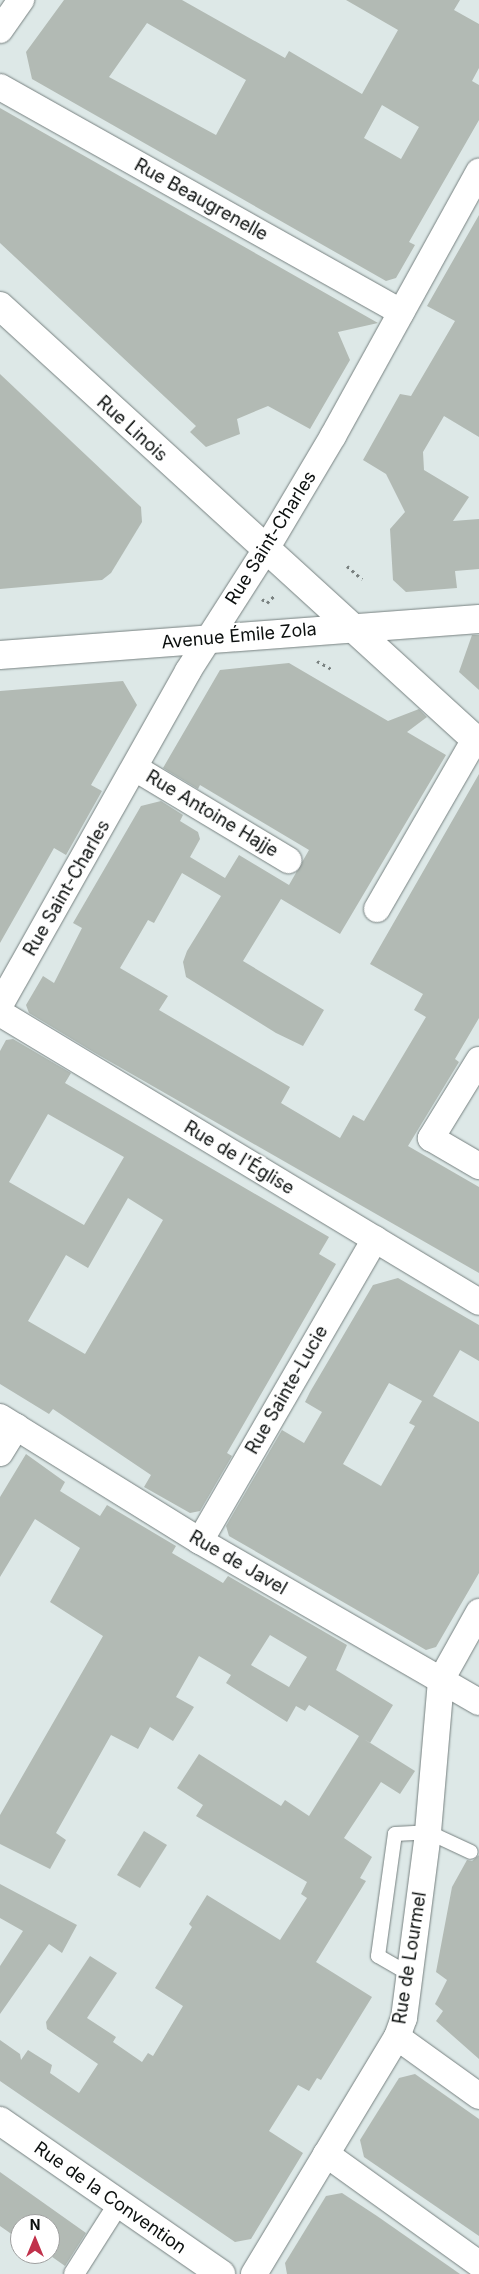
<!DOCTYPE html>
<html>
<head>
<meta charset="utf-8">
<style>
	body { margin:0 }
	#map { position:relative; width:479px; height:2274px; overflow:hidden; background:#dde8e7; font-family:Inter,sans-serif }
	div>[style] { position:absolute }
	.building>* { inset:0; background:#b2bab4 }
	.path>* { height:3px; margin-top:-1.5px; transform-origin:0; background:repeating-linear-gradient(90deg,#798180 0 2.5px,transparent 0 6.5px) }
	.roads { filter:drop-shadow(0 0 1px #778180) drop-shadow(0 0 1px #778180) }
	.service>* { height:14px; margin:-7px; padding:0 7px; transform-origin:7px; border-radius:7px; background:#fff }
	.pedestrian>* { height:20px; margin:-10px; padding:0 10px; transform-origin:10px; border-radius:10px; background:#fff }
	.minor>* { height:26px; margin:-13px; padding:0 13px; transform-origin:13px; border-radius:13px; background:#fff }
	.tertiary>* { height:28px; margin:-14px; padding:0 14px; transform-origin:14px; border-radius:14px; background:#fff }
	.secondary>* { height:28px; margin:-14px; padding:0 14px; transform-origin:14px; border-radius:14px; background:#fff }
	span { translate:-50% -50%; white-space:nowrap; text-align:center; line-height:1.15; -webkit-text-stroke:4px #fff; paint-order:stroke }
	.street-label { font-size:18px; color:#0c100f }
	.north { position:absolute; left:10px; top:2214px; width:50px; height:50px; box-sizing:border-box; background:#fff; border:1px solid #9e9f9f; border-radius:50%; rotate:0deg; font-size:14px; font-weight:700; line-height:20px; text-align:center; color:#0c100f }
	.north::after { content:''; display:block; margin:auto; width:18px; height:22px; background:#c1314b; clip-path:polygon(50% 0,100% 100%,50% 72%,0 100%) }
</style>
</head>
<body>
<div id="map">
	<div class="building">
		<div style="clip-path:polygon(evenodd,64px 0,182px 0,285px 58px,289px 51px,362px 94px,398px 30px,346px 0,460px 0,454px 10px,479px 24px,479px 68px,472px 81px,479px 85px,479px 120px,409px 242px,415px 245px,396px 278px,386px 281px,32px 79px,26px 52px,64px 0,147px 23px,246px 80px,216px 135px,109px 77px,147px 23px,64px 0,382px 105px,419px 127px,401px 159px,364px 138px,382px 105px)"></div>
		<div style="clip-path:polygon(0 108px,378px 323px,338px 332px,350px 360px,310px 429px,268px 406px,237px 419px,240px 434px,206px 447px,190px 432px,196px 426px,0 243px)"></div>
		<div style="clip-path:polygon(479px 215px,479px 437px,444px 416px,423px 452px,424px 470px,469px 497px,453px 521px,479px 519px,479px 569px,455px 571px,457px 588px,406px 592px,393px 580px,390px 529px,405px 512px,386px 474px,363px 460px,400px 394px,411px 396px,455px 321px,427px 306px)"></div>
		<div style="clip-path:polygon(0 374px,141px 507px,142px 522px,111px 573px,102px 580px,0 589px)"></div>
		<div style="clip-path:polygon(472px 635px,479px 635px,479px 690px,459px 672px)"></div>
		<div style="clip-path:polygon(289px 663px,388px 721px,419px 709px,427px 717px,407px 732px,446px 755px,340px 934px,281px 899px,243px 961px,324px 1010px,303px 1046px,276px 1033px,186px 977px,183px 962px,187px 951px,221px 896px,182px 873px,154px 923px,148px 920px,120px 968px,168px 996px,159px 1010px,290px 1087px,281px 1103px,340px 1138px,353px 1115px,364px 1121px,426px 1017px,414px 1010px,423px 994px,370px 964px,479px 774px,479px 1018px,455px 1059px,459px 1062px,408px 1146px,479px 1187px,479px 1273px,95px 1053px,29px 1013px,26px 1005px,43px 976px,54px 983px,82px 928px,73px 923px,141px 806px,161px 801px,183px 815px,180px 821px,198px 832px,200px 839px,190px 857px,225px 878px,239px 855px,289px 885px,309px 850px,200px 785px,198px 789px,163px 768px,220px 670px)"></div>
		<div style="clip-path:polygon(123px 681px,137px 705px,91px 785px,102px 791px,66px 855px,54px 848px,0 943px,0 691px)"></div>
		<div style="clip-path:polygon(evenodd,13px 1039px,71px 1073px,65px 1083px,329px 1237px,319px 1254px,336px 1264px,227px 1453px,232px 1456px,200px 1511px,190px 1513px,144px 1487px,151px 1475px,53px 1409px,49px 1414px,0 1384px,0 1051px,6px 1040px,13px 1039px,48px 1114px,124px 1157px,84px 1225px,9px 1182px,48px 1114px,13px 1039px,128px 1198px,163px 1220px,85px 1354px,28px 1321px,66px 1255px,88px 1268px,128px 1198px)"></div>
		<div style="clip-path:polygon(evenodd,398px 1278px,479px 1325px,479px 1361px,460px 1350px,433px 1396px,479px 1422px,479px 1573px,436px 1647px,426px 1650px,229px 1536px,226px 1526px,282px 1430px,304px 1443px,322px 1412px,305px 1402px,310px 1392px,373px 1285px,398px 1278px,389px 1383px,422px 1401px,409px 1423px,415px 1426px,381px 1486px,343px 1464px,389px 1383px)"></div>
		<div style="clip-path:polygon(evenodd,26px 1454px,65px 1482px,60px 1491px,100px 1516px,107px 1505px,176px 1546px,172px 1553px,223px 1583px,228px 1576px,347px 1645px,336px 1670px,393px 1705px,370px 1743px,364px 1739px,415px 1771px,400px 1794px,381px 1782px,344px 1838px,372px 1857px,360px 1878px,366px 1881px,316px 1962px,372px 1997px,321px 2080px,317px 2078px,309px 2091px,298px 2085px,269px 2131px,303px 2153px,251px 2239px,235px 2242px,0 2081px,0 2040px,20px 2054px,21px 2060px,28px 2050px,52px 2065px,50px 2073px,79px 2093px,98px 2064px,47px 2029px,46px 2022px,90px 1956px,117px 1973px,87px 2018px,116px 2037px,113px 2042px,142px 2062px,148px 2053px,153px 2056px,183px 2006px,155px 1988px,192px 1927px,189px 1924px,207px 1895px,280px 1940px,307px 1898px,301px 1894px,307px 1882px,196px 1816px,203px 1805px,177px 1788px,199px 1754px,281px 1806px,285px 1800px,309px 1816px,359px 1736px,309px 1705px,305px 1711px,296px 1706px,287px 1722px,226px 1683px,231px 1675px,199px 1656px,176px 1697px,194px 1707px,173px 1741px,150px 1727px,138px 1749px,111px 1735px,56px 1833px,66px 1840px,50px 1869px,0 1844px,0 1815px,103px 1636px,50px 1602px,80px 1548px,35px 1519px,0 1577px,0 1497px,26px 1454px,270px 1635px,307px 1657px,289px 1687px,251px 1665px,270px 1635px)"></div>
		<div style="clip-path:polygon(144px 1831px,167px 1845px,140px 1888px,117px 1875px)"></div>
		<div style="clip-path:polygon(479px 1855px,479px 2059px,436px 2021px,443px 2011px,435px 2004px,447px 1980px,436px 1972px,452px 1887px,467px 1860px,472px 1861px)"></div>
		<div style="clip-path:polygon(0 1884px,77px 1925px,62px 1953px,49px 1944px,0 2014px,0 1966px,23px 1931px,0 1918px)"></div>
		<div style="clip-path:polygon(415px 2074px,479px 2119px,479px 2236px,364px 2157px,360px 2140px,380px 2108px,399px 2078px)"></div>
		<div style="clip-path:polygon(0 2172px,86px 2233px,65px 2266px,48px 2254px,50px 2224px,20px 2224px,20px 2240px,0 2226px)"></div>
		<div style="clip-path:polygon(342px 2193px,377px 2216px,460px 2274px,287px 2274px,285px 2263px,326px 2196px)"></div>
	</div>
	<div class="path">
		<div style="left:347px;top:566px;width:20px;rotate:41deg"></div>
		<div style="left:262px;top:599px;width:6px;rotate:39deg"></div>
		<div style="left:267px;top:603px;width:11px;rotate:-45deg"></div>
		<div style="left:317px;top:661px;width:18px;rotate:29deg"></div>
	</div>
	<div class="roads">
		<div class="service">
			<div style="left:411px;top:1975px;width:38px;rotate:-150deg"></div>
			<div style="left:378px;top:1956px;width:123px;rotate:-82.1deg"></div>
			<div style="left:395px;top:1834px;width:33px;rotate:-3deg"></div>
			<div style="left:428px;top:1832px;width:47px;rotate:24.9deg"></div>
		</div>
		<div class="pedestrian">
			<div style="left:74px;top:2274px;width:84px;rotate:-57.6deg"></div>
		</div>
		<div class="minor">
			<div style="left:0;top:30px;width:37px;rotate:-55deg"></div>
			<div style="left:0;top:87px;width:460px;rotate:29.3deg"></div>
			<div style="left:135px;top:768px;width:179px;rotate:31deg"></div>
			<div style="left:377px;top:909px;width:196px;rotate:-60deg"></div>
			<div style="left:0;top:1005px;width:383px;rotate:-60.6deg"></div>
			<div style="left:188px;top:671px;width:145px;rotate:-57.4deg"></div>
			<div style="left:266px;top:549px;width:131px;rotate:-59.3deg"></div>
			<div style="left:333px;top:436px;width:302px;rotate:-61.1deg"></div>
			<div style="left:0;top:1013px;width:559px;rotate:31.1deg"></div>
			<div style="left:479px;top:1060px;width:92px;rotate:121.6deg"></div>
			<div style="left:431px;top:1138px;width:56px;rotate:30.3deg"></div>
			<div style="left:0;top:1417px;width:235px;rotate:31.8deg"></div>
			<div style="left:200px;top:1541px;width:322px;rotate:30deg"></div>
			<div style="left:0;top:1453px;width:31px;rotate:-58deg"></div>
			<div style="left:200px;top:1541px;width:349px;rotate:-59.9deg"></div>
			<div style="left:397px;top:2037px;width:101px;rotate:35.7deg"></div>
			<div style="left:326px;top:2154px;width:188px;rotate:35.7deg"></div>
			<div style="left:254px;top:2274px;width:277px;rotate:-58.9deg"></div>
			<div style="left:397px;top:2037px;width:20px;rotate:-70deg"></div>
			<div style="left:404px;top:2018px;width:188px;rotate:-82.6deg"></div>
			<div style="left:428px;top:1832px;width:153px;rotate:-85.1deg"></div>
			<div style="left:441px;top:1680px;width:78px;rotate:-60.8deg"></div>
		</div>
		<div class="tertiary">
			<div style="left:0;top:306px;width:648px;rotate:42.37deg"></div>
		</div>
		<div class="secondary">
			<div style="left:0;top:655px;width:480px;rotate:-4.3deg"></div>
			<div style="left:0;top:2121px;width:269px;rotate:34.7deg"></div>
		</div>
	</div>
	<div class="street-label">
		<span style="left:201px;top:200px;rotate:29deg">Rue Beaugrenelle</span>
		<span style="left:132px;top:429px;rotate:42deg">Rue Linois</span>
		<span style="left:271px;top:538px;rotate:-58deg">Rue Saint-Charles</span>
		<span style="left:239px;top:636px;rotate:-5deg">Avenue Émile Zola</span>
		<span style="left:212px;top:814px;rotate:31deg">Rue Antoine Hajje</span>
		<span style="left:67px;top:888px;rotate:-60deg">Rue Saint-Charles</span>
		<span style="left:239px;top:1158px;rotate:31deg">Rue de l'Église</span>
		<span style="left:287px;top:1390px;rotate:-60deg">Rue Sainte-Lucie</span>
		<span style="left:238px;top:1563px;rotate:30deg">Rue de Javel</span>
		<span style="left:410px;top:1958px;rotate:-81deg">Rue de Lourmel</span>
		<span style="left:110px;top:2198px;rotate:35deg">Rue de la Convention</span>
	</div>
	<div class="north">N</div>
</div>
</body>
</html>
